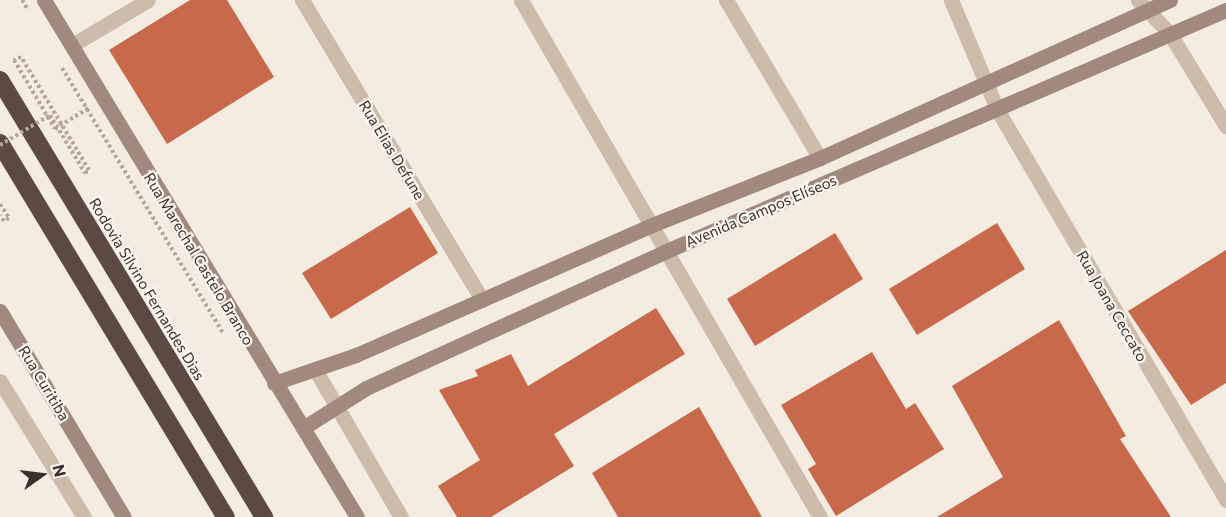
<!DOCTYPE html>
<html>
<head>
<meta charset="utf-8">
<style>
	body { margin:0 }
	#map { position:relative; width:1226px; height:517px; overflow:hidden; background:#f4ebe1; font-family:Commissioner,sans-serif }
	div>[style] { position:absolute }
	.building>* { inset:0; background:#c8694b }
	.path>* { height:4px; margin-top:-2px; transform-origin:0; background:repeating-linear-gradient(90deg,#b9a596 0 3px,transparent 0 6px) }
	.street>* { height:15px; margin:-7.5px; padding:0 7.5px; transform-origin:7.5px; border-radius:7.5px; background:#cdbbac }
	.secondary>* { height:15px; margin:-7.5px; padding:0 7.5px; transform-origin:7.5px; border-radius:7.5px; background:#a18a7d }
	.highway>* { height:18px; margin:-9px; padding:0 9px; transform-origin:9px; border-radius:9px; background:#5c4a42 }
	.path-bridge>* { height:4px; margin-top:-2px; transform-origin:0; background:repeating-linear-gradient(90deg,#b9a596 0 3px,transparent 0 6px) }
	span { translate:-50% -50%; white-space:nowrap; text-align:center; line-height:1.15; -webkit-text-stroke:4.5px #fbf5ee; paint-order:stroke }
	.street-label { font-size:15px; color:#3b302b }
	.north { position:absolute; left:12px; top:445px; width:60px; height:60px; -webkit-text-stroke:4px #fbf5ee; paint-order:stroke; rotate:76deg; font-size:16px; font-weight:700; line-height:24px; text-align:center; color:#3b302b }
	.north::after { content:''; display:block; margin:auto; width:21px; height:27px; background:#3b302b; clip-path:polygon(50% 0,100% 100%,50% 72%,0 100%) }
</style>
</head>
<body>
<div id="map">
	<div class="building">
		<div style="clip-path:polygon(190px 0,227px 0,274px 77px,167px 144px,109px 50px)"></div>
		<div style="clip-path:polygon(410px 207px,438px 253px,331px 319px,302px 273px)"></div>
		<div style="clip-path:polygon(997px 223px,1025px 269px,917px 335px,889px 289px)"></div>
		<div style="clip-path:polygon(835px 233px,863px 279px,755px 346px,727px 299px)"></div>
		<div style="clip-path:polygon(1226px 250px,1226px 383px,1191px 405px,1128px 311px)"></div>
		<div style="clip-path:polygon(656px 308px,685px 354px,554px 434px,574px 466px,491px 517px,457px 517px,438px 486px,480px 460px,439px 390px,478px 376px,475px 370px,511px 354px,528px 386px)"></div>
		<div style="clip-path:polygon(1059px 320px,1126px 436px,1120px 439px,1171px 517px,937px 517px,1003px 477px,952px 386px)"></div>
		<div style="clip-path:polygon(872px 352px,906px 409px,915px 403px,944px 449px,836px 516px,808px 469px,816px 464px,781px 405px)"></div>
		<div style="clip-path:polygon(699px 407px,762px 517px,618px 517px,592px 473px)"></div>
	</div>
	<div class="path">
		<div style="left:22px;top:0;width:12px;rotate:59deg"></div>
		<div style="left:62px;top:68px;width:310px;rotate:58.7deg"></div>
		<div style="left:55px;top:129px;width:40px;rotate:-32deg"></div>
		<div style="left:0;top:204px;width:17px;rotate:57deg"></div>
		<div style="left:9px;top:218px;width:6px;rotate:149deg"></div>
		<div style="left:4px;top:221px;width:7px;rotate:-124deg"></div>
	</div>
	<div class="street">
		<div style="left:302px;top:0;width:350px;rotate:59deg"></div>
		<div style="left:521px;top:0;width:597px;rotate:59.96deg"></div>
		<div style="left:726px;top:0;width:184px;rotate:59.3deg"></div>
		<div style="left:951px;top:0;width:121px;rotate:67.1deg"></div>
		<div style="left:998px;top:111px;width:451px;rotate:59.6deg"></div>
		<div style="left:1138px;top:0;width:47px;rotate:46.7deg"></div>
		<div style="left:1170px;top:34px;width:108px;rotate:58.7deg"></div>
		<div style="left:72px;top:45px;width:88px;rotate:-30.6deg"></div>
		<div style="left:316px;top:371px;width:169px;rotate:59.8deg"></div>
		<div style="left:0;top:381px;width:160px;rotate:58.3deg"></div>
	</div>
	<div class="secondary">
		<div style="left:44px;top:0;width:604px;rotate:58.81deg"></div>
		<div style="left:0;top:311px;width:240px;rotate:59deg"></div>
		<div style="left:274px;top:383px;width:87px;rotate:-18.9deg"></div>
		<div style="left:356px;top:355px;width:323px;rotate:-23.7deg"></div>
		<div style="left:652px;top:225px;width:181px;rotate:-21.7deg"></div>
		<div style="left:820px;top:158px;width:384px;rotate:-24.3deg"></div>
		<div style="left:303px;top:428px;width:75px;rotate:-32.4deg"></div>
		<div style="left:366px;top:388px;width:328px;rotate:-24.5deg"></div>
		<div style="left:664px;top:252px;width:612px;rotate:-23.3deg"></div>
	</div>
	<div class="highway">
		<div style="left:0;top:80px;width:511px;rotate:58.86deg"></div>
		<div style="left:0;top:143px;width:437px;rotate:58.9deg"></div>
	</div>
	<div class="path-bridge">
		<div style="left:0;top:145px;width:58px;rotate:-31deg"></div>
		<div style="left:50px;top:115px;width:68px;rotate:58.9deg"></div>
		<div style="left:85px;top:173px;width:5px;rotate:-37deg"></div>
		<div style="left:89px;top:170px;width:132px;rotate:-121deg"></div>
		<div style="left:21px;top:57px;width:8px;rotate:157deg"></div>
		<div style="left:14px;top:60px;width:80px;rotate:59.3deg"></div>
	</div>
	<div class="street-label">
		<span style="left:392px;top:150px;rotate:59deg">Rua Elias Defune</span>
		<span style="left:761px;top:211px;rotate:-23deg">Avenida Campos Elíseos</span>
		<span style="left:199px;top:259px;rotate:59deg">Rua Marechal Castelo Branco</span>
		<span style="left:147px;top:289px;rotate:59deg">Rodovia Silvino Fernandes Dias</span>
		<span style="left:1112px;top:306px;rotate:60deg">Rua Joana Ceccato</span>
		<span style="left:44px;top:383px;rotate:59deg">Rua Curitiba</span>
	</div>
	<div class="north">N</div>
</div>
</body>
</html>
